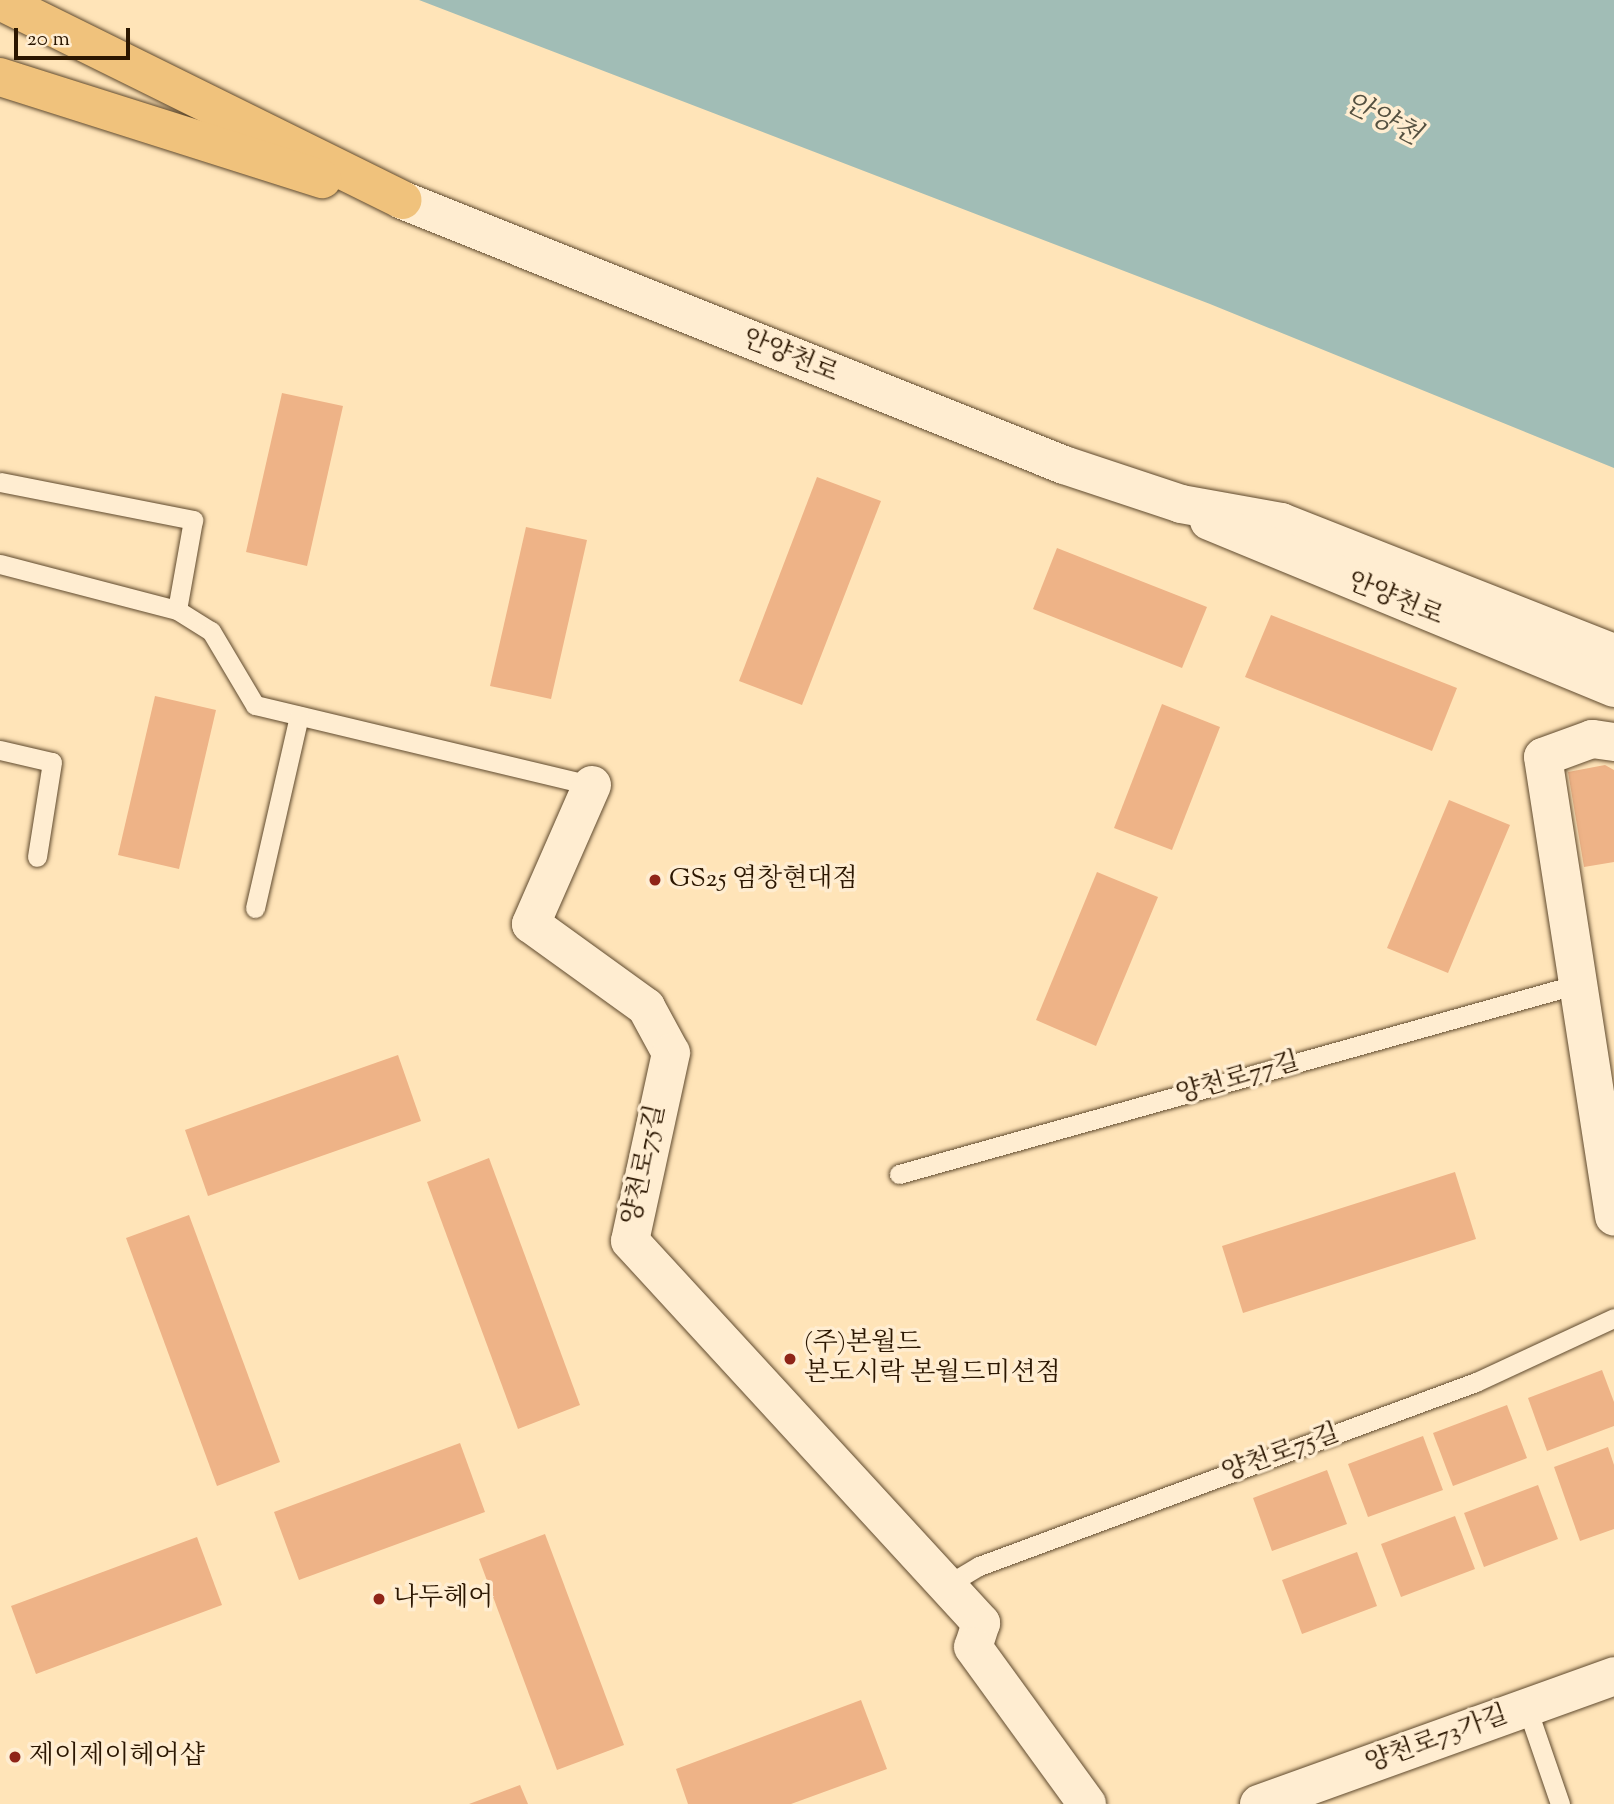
<!DOCTYPE html>
<html>
<head>
<meta charset="utf-8">
<style>
	body { margin:0 }
	#map { position:relative; width:1614px; height:1804px; overflow:hidden; background:#ffe4b8; font-family:"Sorts Mill Goudy","Noto Serif KR",serif }
	div>[style] { position:absolute }
	.water>* { inset:0; background:#a1bdb6 }
	.building>* { inset:0; background:#eeb387 }
	.roads { filter:drop-shadow(0 0 2px #604a2e) drop-shadow(0 0 2px #604a2e) }
	.lane>* { height:19px; margin:-9.5px; padding:0 9.5px; transform-origin:9.5px; border-radius:9.5px; background:#ffedd1 }
	.street>* { height:38px; margin:-19px; padding:0 19px; transform-origin:19px; border-radius:19px; background:#ffedd1 }
	.secondary>* { height:38px; margin:-19px; padding:0 19px; transform-origin:19px; border-radius:19px; background:#ffedd1 }
	.highway>* { height:38px; margin:-19px; padding:0 19px; transform-origin:19px; border-radius:19px; background:#f0c27c }
	.dots>* { width:19px; height:19px; translate:-50% -50%; box-sizing:border-box; border:4px solid #ffedd1; border-radius:50% }
	span { translate:-50% -50%; white-space:nowrap; text-align:center; line-height:1.15; -webkit-text-stroke:7px #ffedd1; paint-order:stroke }
	.street-label { font-size:26px; color:#2b1600 }
	.poi-label { font-size:26px; color:#2b1600 }
	.left { translate:0 -50%; text-align:left }
	.water-label { font-size:28px; color:#545040; font-style:italic }
	.scale { position:absolute; left:14px; top:28px; width:116px; height:32px; box-sizing:border-box; border:4px solid #2b1600; border-top:0; padding-left:9px; font-size:21px; line-height:24px; white-space:nowrap; color:#2b1600; -webkit-text-stroke:5px #ffedd1; paint-order:stroke }
</style>
</head>
<body>
<div id="map">
	<div class="water">
		<div style="clip-path:polygon(419px 0,1614px 0,1614px 468px,1210px 304px)"></div>
	</div>
	<div class="building">
		<div style="clip-path:polygon(282px 393px,343px 406px,307px 566px,246px 552px)"></div>
		<div style="clip-path:polygon(817px 477px,881px 501px,802px 705px,739px 681px)"></div>
		<div style="clip-path:polygon(526px 527px,587px 540px,551px 699px,490px 686px)"></div>
		<div style="clip-path:polygon(1057px 548px,1207px 607px,1182px 668px,1033px 609px)"></div>
		<div style="clip-path:polygon(1271px 615px,1457px 688px,1432px 751px,1245px 677px)"></div>
		<div style="clip-path:polygon(155px 696px,216px 710px,179px 869px,118px 855px)"></div>
		<div style="clip-path:polygon(1162px 704px,1220px 727px,1172px 850px,1114px 828px)"></div>
		<div style="clip-path:polygon(1605px 765px,1614px 770px,1614px 862px,1584px 867px,1568px 772px)"></div>
		<div style="clip-path:polygon(1449px 800px,1510px 825px,1448px 973px,1387px 948px)"></div>
		<div style="clip-path:polygon(1097px 872px,1158px 897px,1096px 1046px,1036px 1020px)"></div>
		<div style="clip-path:polygon(398px 1055px,421px 1121px,208px 1196px,185px 1130px)"></div>
		<div style="clip-path:polygon(489px 1158px,580px 1405px,518px 1429px,427px 1182px)"></div>
		<div style="clip-path:polygon(1455px 1172px,1476px 1239px,1243px 1313px,1222px 1246px)"></div>
		<div style="clip-path:polygon(189px 1215px,280px 1462px,217px 1486px,126px 1238px)"></div>
		<div style="clip-path:polygon(1602px 1370px,1614px 1402px,1614px 1426px,1547px 1451px,1528px 1398px)"></div>
		<div style="clip-path:polygon(1507px 1405px,1527px 1458px,1453px 1486px,1433px 1433px)"></div>
		<div style="clip-path:polygon(1423px 1436px,1443px 1490px,1368px 1517px,1348px 1464px)"></div>
		<div style="clip-path:polygon(460px 1443px,485px 1512px,299px 1580px,274px 1512px)"></div>
		<div style="clip-path:polygon(1608px 1447px,1614px 1465px,1614px 1529px,1580px 1541px,1554px 1467px)"></div>
		<div style="clip-path:polygon(1327px 1470px,1347px 1524px,1272px 1551px,1253px 1498px)"></div>
		<div style="clip-path:polygon(1538px 1485px,1558px 1539px,1484px 1567px,1464px 1513px)"></div>
		<div style="clip-path:polygon(1455px 1516px,1475px 1569px,1401px 1597px,1381px 1544px)"></div>
		<div style="clip-path:polygon(545px 1534px,624px 1745px,557px 1770px,479px 1559px)"></div>
		<div style="clip-path:polygon(197px 1537px,222px 1605px,36px 1674px,11px 1606px)"></div>
		<div style="clip-path:polygon(1357px 1552px,1377px 1606px,1302px 1634px,1282px 1580px)"></div>
		<div style="clip-path:polygon(861px 1700px,887px 1769px,791px 1804px,688px 1804px,676px 1769px)"></div>
		<div style="clip-path:polygon(520px 1785px,528px 1804px,469px 1804px)"></div>
	</div>
	<div class="roads">
		<div class="lane">
			<div style="left:0;top:482px;width:197px;rotate:11.1deg"></div>
			<div style="left:193px;top:520px;width:91px;rotate:100.1deg"></div>
			<div style="left:0;top:564px;width:183px;rotate:14.6deg"></div>
			<div style="left:177px;top:610px;width:40px;rotate:32deg"></div>
			<div style="left:211px;top:631px;width:86px;rotate:59.3deg"></div>
			<div style="left:255px;top:705px;width:346px;rotate:13.4deg"></div>
			<div style="left:0;top:750px;width:53px;rotate:13deg"></div>
			<div style="left:52px;top:762px;width:96px;rotate:99deg"></div>
			<div style="left:255px;top:908px;width:197px;rotate:-77.1deg"></div>
			<div style="left:899px;top:1174px;width:705px;rotate:-15.63deg"></div>
			<div style="left:947px;top:1585px;width:37px;rotate:-31deg"></div>
			<div style="left:979px;top:1566px;width:530px;rotate:-20.32deg"></div>
			<div style="left:1476px;top:1382px;width:152px;rotate:-24.9deg"></div>
			<div style="left:1527px;top:1708px;width:102px;rotate:71deg"></div>
		</div>
		<div class="street">
			<div style="left:1614px;top:742px;width:22px;rotate:-172deg"></div>
			<div style="left:1592px;top:739px;width:52px;rotate:159.8deg"></div>
			<div style="left:1543px;top:757px;width:465px;rotate:81.2deg"></div>
			<div style="left:592px;top:785px;width:152px;rotate:113.7deg"></div>
			<div style="left:531px;top:924px;width:142px;rotate:35.8deg"></div>
			<div style="left:646px;top:1007px;width:52px;rotate:61.5deg"></div>
			<div style="left:671px;top:1053px;width:192px;rotate:102.3deg"></div>
			<div style="left:630px;top:1241px;width:519px;rotate:47.42deg"></div>
			<div style="left:981px;top:1623px;width:25px;rotate:108deg"></div>
			<div style="left:973px;top:1647px;width:194px;rotate:54deg"></div>
			<div style="left:1259px;top:1804px;width:377px;rotate:-19.8deg"></div>
		</div>
		<div class="secondary">
			<div style="left:402px;top:200px;width:713px;rotate:21.82deg"></div>
			<div style="left:1064px;top:465px;width:123px;rotate:18.4deg"></div>
			<div style="left:1181px;top:504px;width:102px;rotate:10.2deg"></div>
			<div style="left:1281px;top:522px;width:358px;rotate:21.5deg"></div>
			<div style="left:1209px;top:521px;width:438px;rotate:22.4deg"></div>
		</div>
		<div class="highway">
			<div style="left:0;top:1px;width:449px;rotate:26.3deg"></div>
			<div style="left:0;top:77px;width:338px;rotate:17.6deg"></div>
		</div>
	</div>
	<div class="dots">
		<div style="left:655px;top:880px;background:#8f2418"></div>
		<div style="left:790px;top:1359px;background:#8f2418"></div>
		<div style="left:379px;top:1599px;background:#8f2418"></div>
		<div style="left:15px;top:1757px;background:#8f2418"></div>
	</div>
	<div class="street-label">
		<span style="left:790px;top:357px;rotate:22deg">안양천로</span>
		<span style="left:1395px;top:600px;rotate:22deg">안양천로</span>
		<span style="left:1238px;top:1079px;rotate:-16deg">양천로77길</span>
		<span style="left:645px;top:1165px;rotate:-78deg">양천로75길</span>
		<span style="left:1281px;top:1454px;rotate:-20deg">양천로75길</span>
		<span style="left:1437px;top:1740px;rotate:-20deg">양천로73가길</span>
	</div>
	<div class="poi-label">
		<span class="left" style="left:669px;top:880px">GS25 염창현대점</span>
		<span class="left" style="left:804px;top:1359px">(주)본월드<br>본도시락 본월드미션점</span>
		<span class="left" style="left:393px;top:1599px">나두헤어</span>
		<span class="left" style="left:29px;top:1757px">제이제이헤어샵</span>
	</div>
	<div class="water-label">
		<span style="left:1382px;top:120px;rotate:27deg">안양천</span>
	</div>
	<div class="scale">20 m</div>
</div>
</body>
</html>
